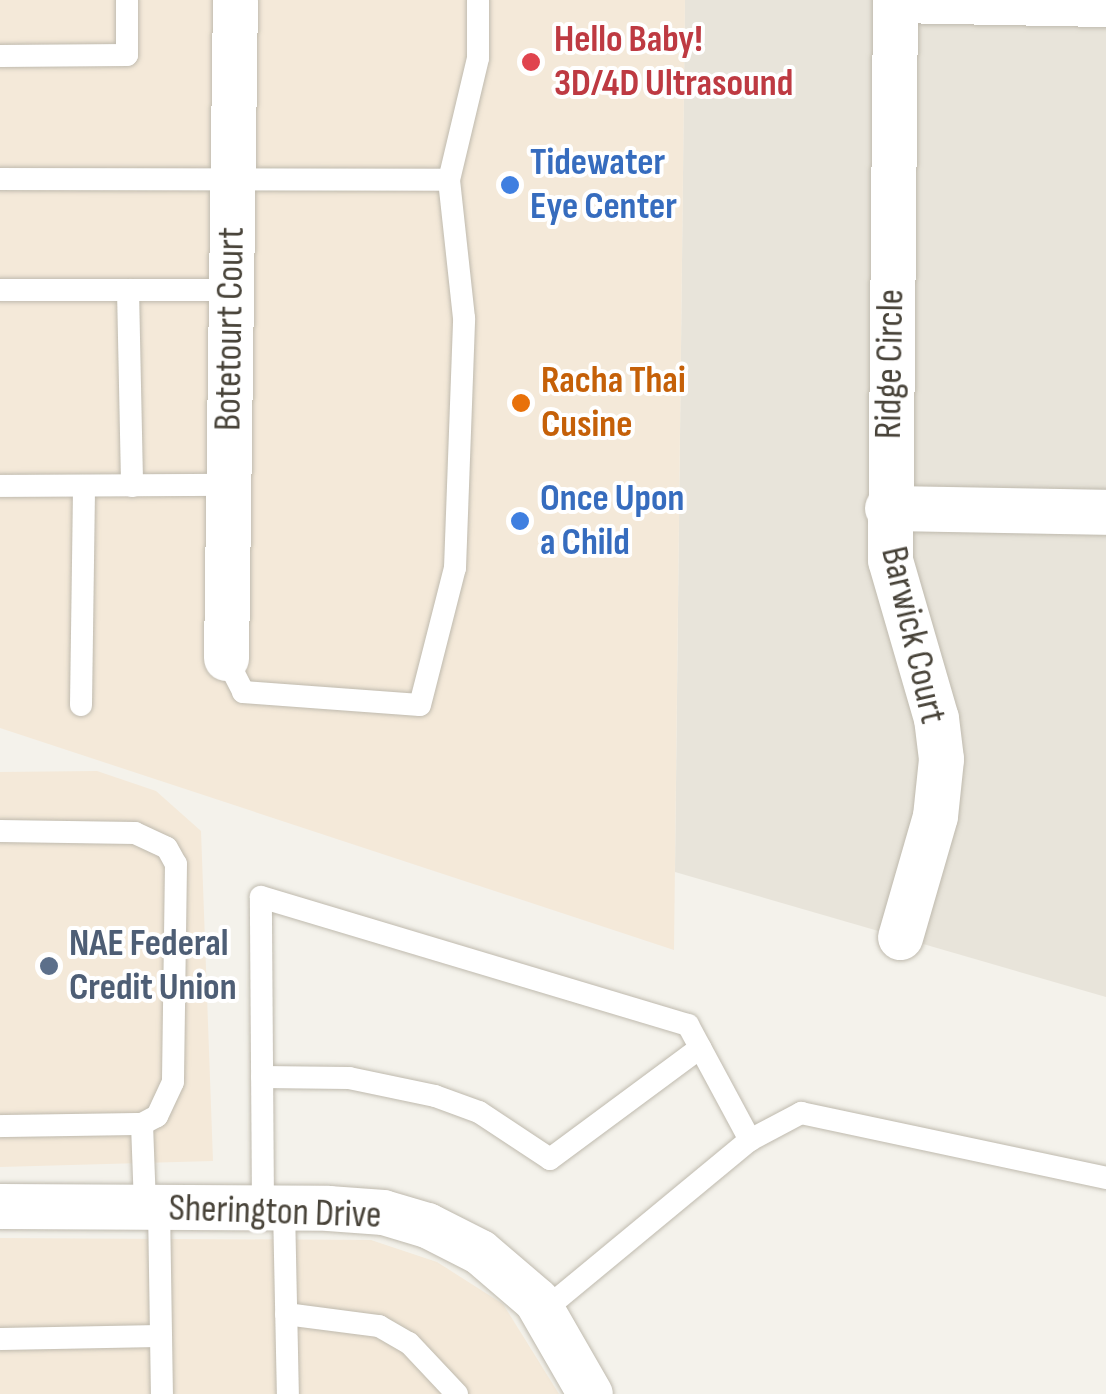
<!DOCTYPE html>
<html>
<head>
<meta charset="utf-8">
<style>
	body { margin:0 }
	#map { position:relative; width:1106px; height:1394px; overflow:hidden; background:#f4f2eb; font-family:"Sofia Sans Condensed",sans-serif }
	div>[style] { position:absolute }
	.residential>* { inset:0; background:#e8e4da }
	.commercial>* { inset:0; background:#f4e9d9 }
	.roads { filter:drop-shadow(0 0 2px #bfbaae) drop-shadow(0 0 2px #bfbaae) }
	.lane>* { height:22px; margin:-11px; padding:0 11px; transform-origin:11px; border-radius:11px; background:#fff }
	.street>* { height:45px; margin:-22.5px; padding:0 22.5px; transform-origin:22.5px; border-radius:22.5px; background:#fff }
	.dots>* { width:28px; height:28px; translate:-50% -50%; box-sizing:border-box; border:5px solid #fff; border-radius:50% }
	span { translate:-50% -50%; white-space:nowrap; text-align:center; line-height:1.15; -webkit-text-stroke:8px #fff; paint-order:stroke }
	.health-label { font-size:38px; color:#be3a42; font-weight:700 }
	.left { translate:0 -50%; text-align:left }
	.shop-label { font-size:38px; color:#366cbe; font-weight:700 }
	.street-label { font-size:38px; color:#484339 }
	.food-label { font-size:38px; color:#c56008; font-weight:700 }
	.service-label { font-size:38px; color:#4e5e75; font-weight:700 }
</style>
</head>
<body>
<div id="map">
	<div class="residential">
		<div style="clip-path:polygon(685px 0,1106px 0,1106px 997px,675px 872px)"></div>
	</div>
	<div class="commercial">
		<div style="clip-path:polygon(0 0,685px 0,674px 950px,0 728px)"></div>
		<div style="clip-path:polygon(97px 771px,156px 791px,201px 831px,213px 1161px,0 1167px,0 772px)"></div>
		<div style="clip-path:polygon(0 1238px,371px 1240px,437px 1262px,503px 1304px,559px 1394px,0 1394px)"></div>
	</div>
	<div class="roads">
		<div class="lane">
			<div style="left:0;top:56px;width:127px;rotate:-0.5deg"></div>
			<div style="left:127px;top:55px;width:55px;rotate:-90deg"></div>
			<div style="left:0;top:179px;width:449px;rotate:0.1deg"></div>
			<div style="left:0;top:290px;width:231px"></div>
			<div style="left:128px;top:290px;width:196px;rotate:88.8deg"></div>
			<div style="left:0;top:486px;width:228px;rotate:-0.3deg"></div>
			<div style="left:226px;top:658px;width:38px;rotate:63deg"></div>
			<div style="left:243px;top:692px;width:177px;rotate:4.2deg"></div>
			<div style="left:420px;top:705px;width:141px;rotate:-75.7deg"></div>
			<div style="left:455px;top:568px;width:250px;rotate:-87.9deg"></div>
			<div style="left:464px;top:318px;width:139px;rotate:-96.2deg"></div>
			<div style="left:449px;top:180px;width:125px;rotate:-76.6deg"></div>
			<div style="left:478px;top:58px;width:58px;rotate:-90deg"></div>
			<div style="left:81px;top:705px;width:219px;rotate:-89.2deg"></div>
			<div style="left:0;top:831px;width:135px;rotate:0.8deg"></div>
			<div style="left:135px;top:833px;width:35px;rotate:25deg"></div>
			<div style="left:167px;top:848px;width:18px;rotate:61deg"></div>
			<div style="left:176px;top:864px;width:218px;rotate:90.8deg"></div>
			<div style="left:173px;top:1082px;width:38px;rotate:115deg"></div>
			<div style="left:157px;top:1116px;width:17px;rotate:152deg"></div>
			<div style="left:142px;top:1124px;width:83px;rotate:87.9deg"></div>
			<div style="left:262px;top:1077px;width:87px;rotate:0.7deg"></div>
			<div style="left:349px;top:1078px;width:88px;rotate:11.8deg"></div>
			<div style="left:435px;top:1096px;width:47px;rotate:20deg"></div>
			<div style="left:479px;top:1112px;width:85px;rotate:33.5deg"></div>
			<div style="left:550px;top:1159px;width:187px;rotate:-36.5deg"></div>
			<div style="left:0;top:1126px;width:142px;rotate:-0.8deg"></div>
			<div style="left:159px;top:1207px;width:187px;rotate:89.1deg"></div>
			<div style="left:263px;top:1207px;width:310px;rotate:-90.4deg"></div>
			<div style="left:261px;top:897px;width:446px;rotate:16.7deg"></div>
			<div style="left:688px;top:1025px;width:131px;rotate:61.7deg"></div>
			<div style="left:284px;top:1208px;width:186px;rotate:88.8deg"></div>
			<div style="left:543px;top:1311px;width:268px;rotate:-39.6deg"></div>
			<div style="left:750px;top:1140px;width:58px;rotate:-27.9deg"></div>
			<div style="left:801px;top:1113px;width:312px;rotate:12deg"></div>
			<div style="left:286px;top:1314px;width:94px;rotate:7.4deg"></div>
			<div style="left:379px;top:1326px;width:34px;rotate:30deg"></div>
			<div style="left:409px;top:1343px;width:70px;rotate:46.7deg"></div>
			<div style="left:0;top:1339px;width:161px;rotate:-1.1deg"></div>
		</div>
		<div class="street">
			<div style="left:895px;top:0;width:560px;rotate:90.51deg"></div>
			<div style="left:890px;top:560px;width:165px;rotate:73.8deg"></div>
			<div style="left:936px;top:718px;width:41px;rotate:83deg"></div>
			<div style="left:941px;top:759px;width:57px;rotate:96deg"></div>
			<div style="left:935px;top:816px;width:126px;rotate:106.1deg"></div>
			<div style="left:895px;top:0;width:211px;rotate:1.1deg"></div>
			<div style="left:887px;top:508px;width:219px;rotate:1deg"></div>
			<div style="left:226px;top:658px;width:658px;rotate:-89.22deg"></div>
			<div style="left:0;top:1206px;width:328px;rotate:0.3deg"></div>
			<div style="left:328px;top:1208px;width:55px;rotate:4.2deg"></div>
			<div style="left:383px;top:1212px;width:46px;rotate:16.5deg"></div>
			<div style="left:427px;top:1225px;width:59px;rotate:27deg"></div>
			<div style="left:480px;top:1252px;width:74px;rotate:40.6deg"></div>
			<div style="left:536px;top:1300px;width:108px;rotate:60.1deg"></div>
		</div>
	</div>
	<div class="dots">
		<div style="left:531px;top:62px;background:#e0444e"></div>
		<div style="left:510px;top:185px;background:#3f7fe0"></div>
		<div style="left:521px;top:403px;background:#e8710a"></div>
		<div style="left:520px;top:521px;background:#3f7fe0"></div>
		<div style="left:49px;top:966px;background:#5c6f8a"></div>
	</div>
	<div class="health-label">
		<span class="left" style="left:554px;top:62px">Hello Baby!<br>3D/4D Ultrasound</span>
	</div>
	<div class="shop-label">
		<span class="left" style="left:530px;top:185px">Tidewater<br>Eye Center</span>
		<span class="left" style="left:540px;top:521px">Once Upon<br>a Child</span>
	</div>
	<div class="street-label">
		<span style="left:230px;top:329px;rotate:-89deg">Botetourt Court</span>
		<span style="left:890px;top:364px;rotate:-89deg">Ridge Circle</span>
		<span style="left:913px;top:635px;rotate:77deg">Barwick Court</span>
		<span style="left:275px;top:1212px;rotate:2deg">Sherington Drive</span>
	</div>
	<div class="food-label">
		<span class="left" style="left:541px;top:403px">Racha Thai<br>Cusine</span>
	</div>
	<div class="service-label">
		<span class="left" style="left:69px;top:966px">NAE Federal<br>Credit Union</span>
	</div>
</div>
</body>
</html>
